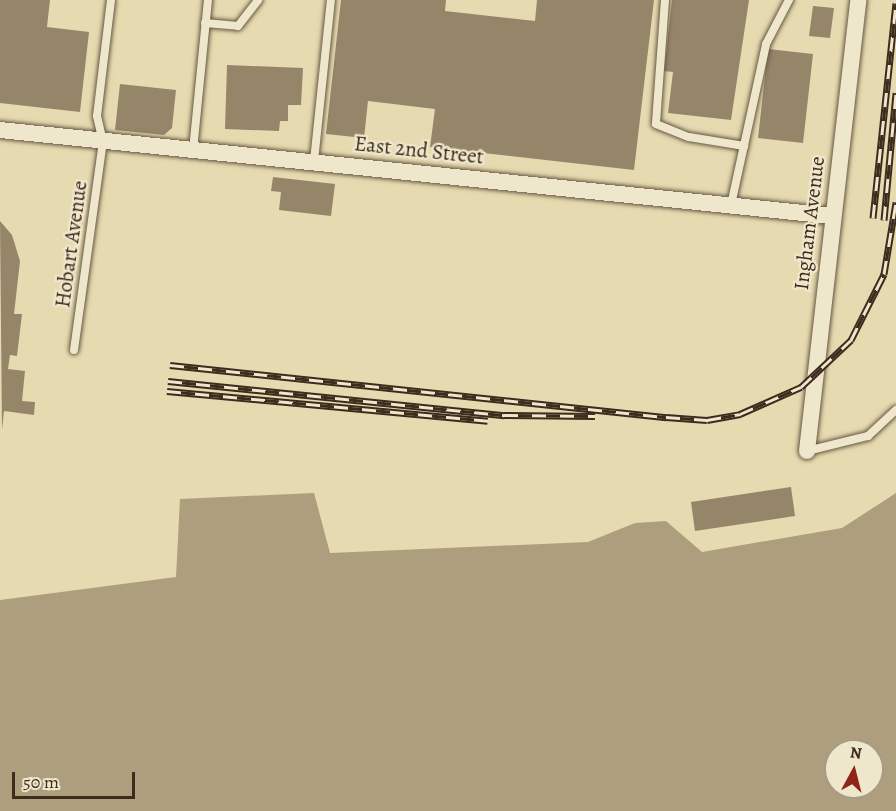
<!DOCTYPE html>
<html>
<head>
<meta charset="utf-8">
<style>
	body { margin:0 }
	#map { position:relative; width:896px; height:811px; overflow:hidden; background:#e6dab0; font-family:Alegreya,serif }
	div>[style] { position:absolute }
	.water>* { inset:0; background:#ad9e7e }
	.building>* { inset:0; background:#95866a }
	.roads { filter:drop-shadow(0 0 2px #675742) drop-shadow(0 0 2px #675742) }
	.lane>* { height:8px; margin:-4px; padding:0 4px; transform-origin:4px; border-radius:4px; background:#efe7cc }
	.street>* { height:16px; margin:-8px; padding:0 8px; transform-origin:8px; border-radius:8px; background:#efe7cc }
	.rail>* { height:7px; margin-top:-3.5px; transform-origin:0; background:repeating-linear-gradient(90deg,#efe7cc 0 14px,#3d2b1e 0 28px); box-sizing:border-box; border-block:2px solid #3d2b1e }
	span { translate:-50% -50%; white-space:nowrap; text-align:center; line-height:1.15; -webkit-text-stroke:4.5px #efe7cc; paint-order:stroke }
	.street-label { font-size:21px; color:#3d2b1e }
	.north { position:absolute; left:824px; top:739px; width:60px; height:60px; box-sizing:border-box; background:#efe7cc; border:2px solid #a89c86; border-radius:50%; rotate:7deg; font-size:16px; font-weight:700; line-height:24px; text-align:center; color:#3d2b1e }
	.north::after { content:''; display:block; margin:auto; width:21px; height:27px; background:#8f2418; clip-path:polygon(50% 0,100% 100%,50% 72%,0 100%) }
	.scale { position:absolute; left:12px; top:772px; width:123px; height:27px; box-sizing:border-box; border:3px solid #3d2b1e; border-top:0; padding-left:8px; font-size:18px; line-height:21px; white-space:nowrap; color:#3d2b1e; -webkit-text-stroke:4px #efe7cc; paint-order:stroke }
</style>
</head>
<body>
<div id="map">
	<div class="water">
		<div style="clip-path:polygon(evenodd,314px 493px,330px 553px,588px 542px,635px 523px,666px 521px,702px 552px,842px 528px,896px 493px,896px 811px,0 811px,0 600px,176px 577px,180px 499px,314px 493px,836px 751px,872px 751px,872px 787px,836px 787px,836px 751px)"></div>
	</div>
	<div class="building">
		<div style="clip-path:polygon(0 0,50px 0,47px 27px,89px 32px,80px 112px,0 103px)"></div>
		<div style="clip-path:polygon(341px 0,446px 0,445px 11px,535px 21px,537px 0,654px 0,634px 170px,430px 147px,435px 109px,368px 101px,364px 138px,326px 134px)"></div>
		<div style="clip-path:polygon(672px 0,749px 0,731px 120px,668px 113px,673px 72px,664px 71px)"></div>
		<div style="clip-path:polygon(813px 6px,834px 8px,830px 38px,809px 36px)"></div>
		<div style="clip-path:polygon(768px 49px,813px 54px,803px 143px,758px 138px)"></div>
		<div style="clip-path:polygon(227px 65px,303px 68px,301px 105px,288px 105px,288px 121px,280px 121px,279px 131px,225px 129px)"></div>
		<div style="clip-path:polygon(120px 84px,176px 90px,172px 128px,164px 135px,115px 130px)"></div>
		<div style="clip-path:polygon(273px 177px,335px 184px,331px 216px,279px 210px,281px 192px,271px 191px)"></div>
		<div style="clip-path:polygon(0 221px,12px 235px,20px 261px,14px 314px,22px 314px,17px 356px,10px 355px,8px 369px,25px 371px,22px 401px,35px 402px,34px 415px,4px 411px,2px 430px)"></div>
		<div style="clip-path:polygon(791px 487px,795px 516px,695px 531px,691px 502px)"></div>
	</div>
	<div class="roads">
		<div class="lane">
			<div style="left:665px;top:0;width:124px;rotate:94.2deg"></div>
			<div style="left:656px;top:124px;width:35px;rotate:22deg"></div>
			<div style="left:689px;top:137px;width:56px;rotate:9.3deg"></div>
			<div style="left:205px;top:23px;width:33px;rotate:5deg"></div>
			<div style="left:238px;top:26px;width:33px;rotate:-52deg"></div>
			<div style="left:193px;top:150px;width:151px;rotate:-84.3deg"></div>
			<div style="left:314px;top:161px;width:162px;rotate:-84deg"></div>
			<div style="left:731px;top:205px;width:165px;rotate:-77.7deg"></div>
			<div style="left:766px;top:44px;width:50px;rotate:-62.4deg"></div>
			<div style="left:74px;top:350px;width:210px;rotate:-82.1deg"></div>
			<div style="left:103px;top:142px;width:27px;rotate:-103deg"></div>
			<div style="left:97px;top:116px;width:117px;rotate:-83.1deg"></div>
			<div style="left:807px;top:451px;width:63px;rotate:-13.8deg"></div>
			<div style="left:868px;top:436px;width:38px;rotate:-43deg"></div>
		</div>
		<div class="street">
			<div style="left:0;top:130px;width:836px;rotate:5.9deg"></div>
			<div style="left:807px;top:451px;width:454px;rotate:-83.5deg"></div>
		</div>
	</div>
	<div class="rail">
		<div style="left:873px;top:218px;width:216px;rotate:-83.9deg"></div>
		<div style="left:884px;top:220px;width:128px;rotate:-84.6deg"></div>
		<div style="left:170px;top:365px;width:499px;rotate:6deg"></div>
		<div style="left:666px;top:417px;width:41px;rotate:4.2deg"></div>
		<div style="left:707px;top:420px;width:34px;rotate:-10deg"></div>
		<div style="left:740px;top:414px;width:67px;rotate:-23.9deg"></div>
		<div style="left:801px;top:387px;width:69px;rotate:-43.2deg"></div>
		<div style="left:851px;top:340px;width:74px;rotate:-63.4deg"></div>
		<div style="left:884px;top:274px;width:73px;rotate:-80.5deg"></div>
		<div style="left:168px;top:381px;width:338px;rotate:5.8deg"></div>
		<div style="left:504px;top:415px;width:91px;rotate:0.6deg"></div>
		<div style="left:167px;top:391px;width:322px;rotate:5.3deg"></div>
	</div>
	<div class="street-label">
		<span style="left:419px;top:150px;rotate:6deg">East 2nd Street</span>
		<span style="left:809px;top:223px;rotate:-83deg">Ingham Avenue</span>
		<span style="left:71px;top:244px;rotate:-82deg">Hobart Avenue</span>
	</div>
	<div class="north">N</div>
	<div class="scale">50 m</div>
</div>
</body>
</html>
